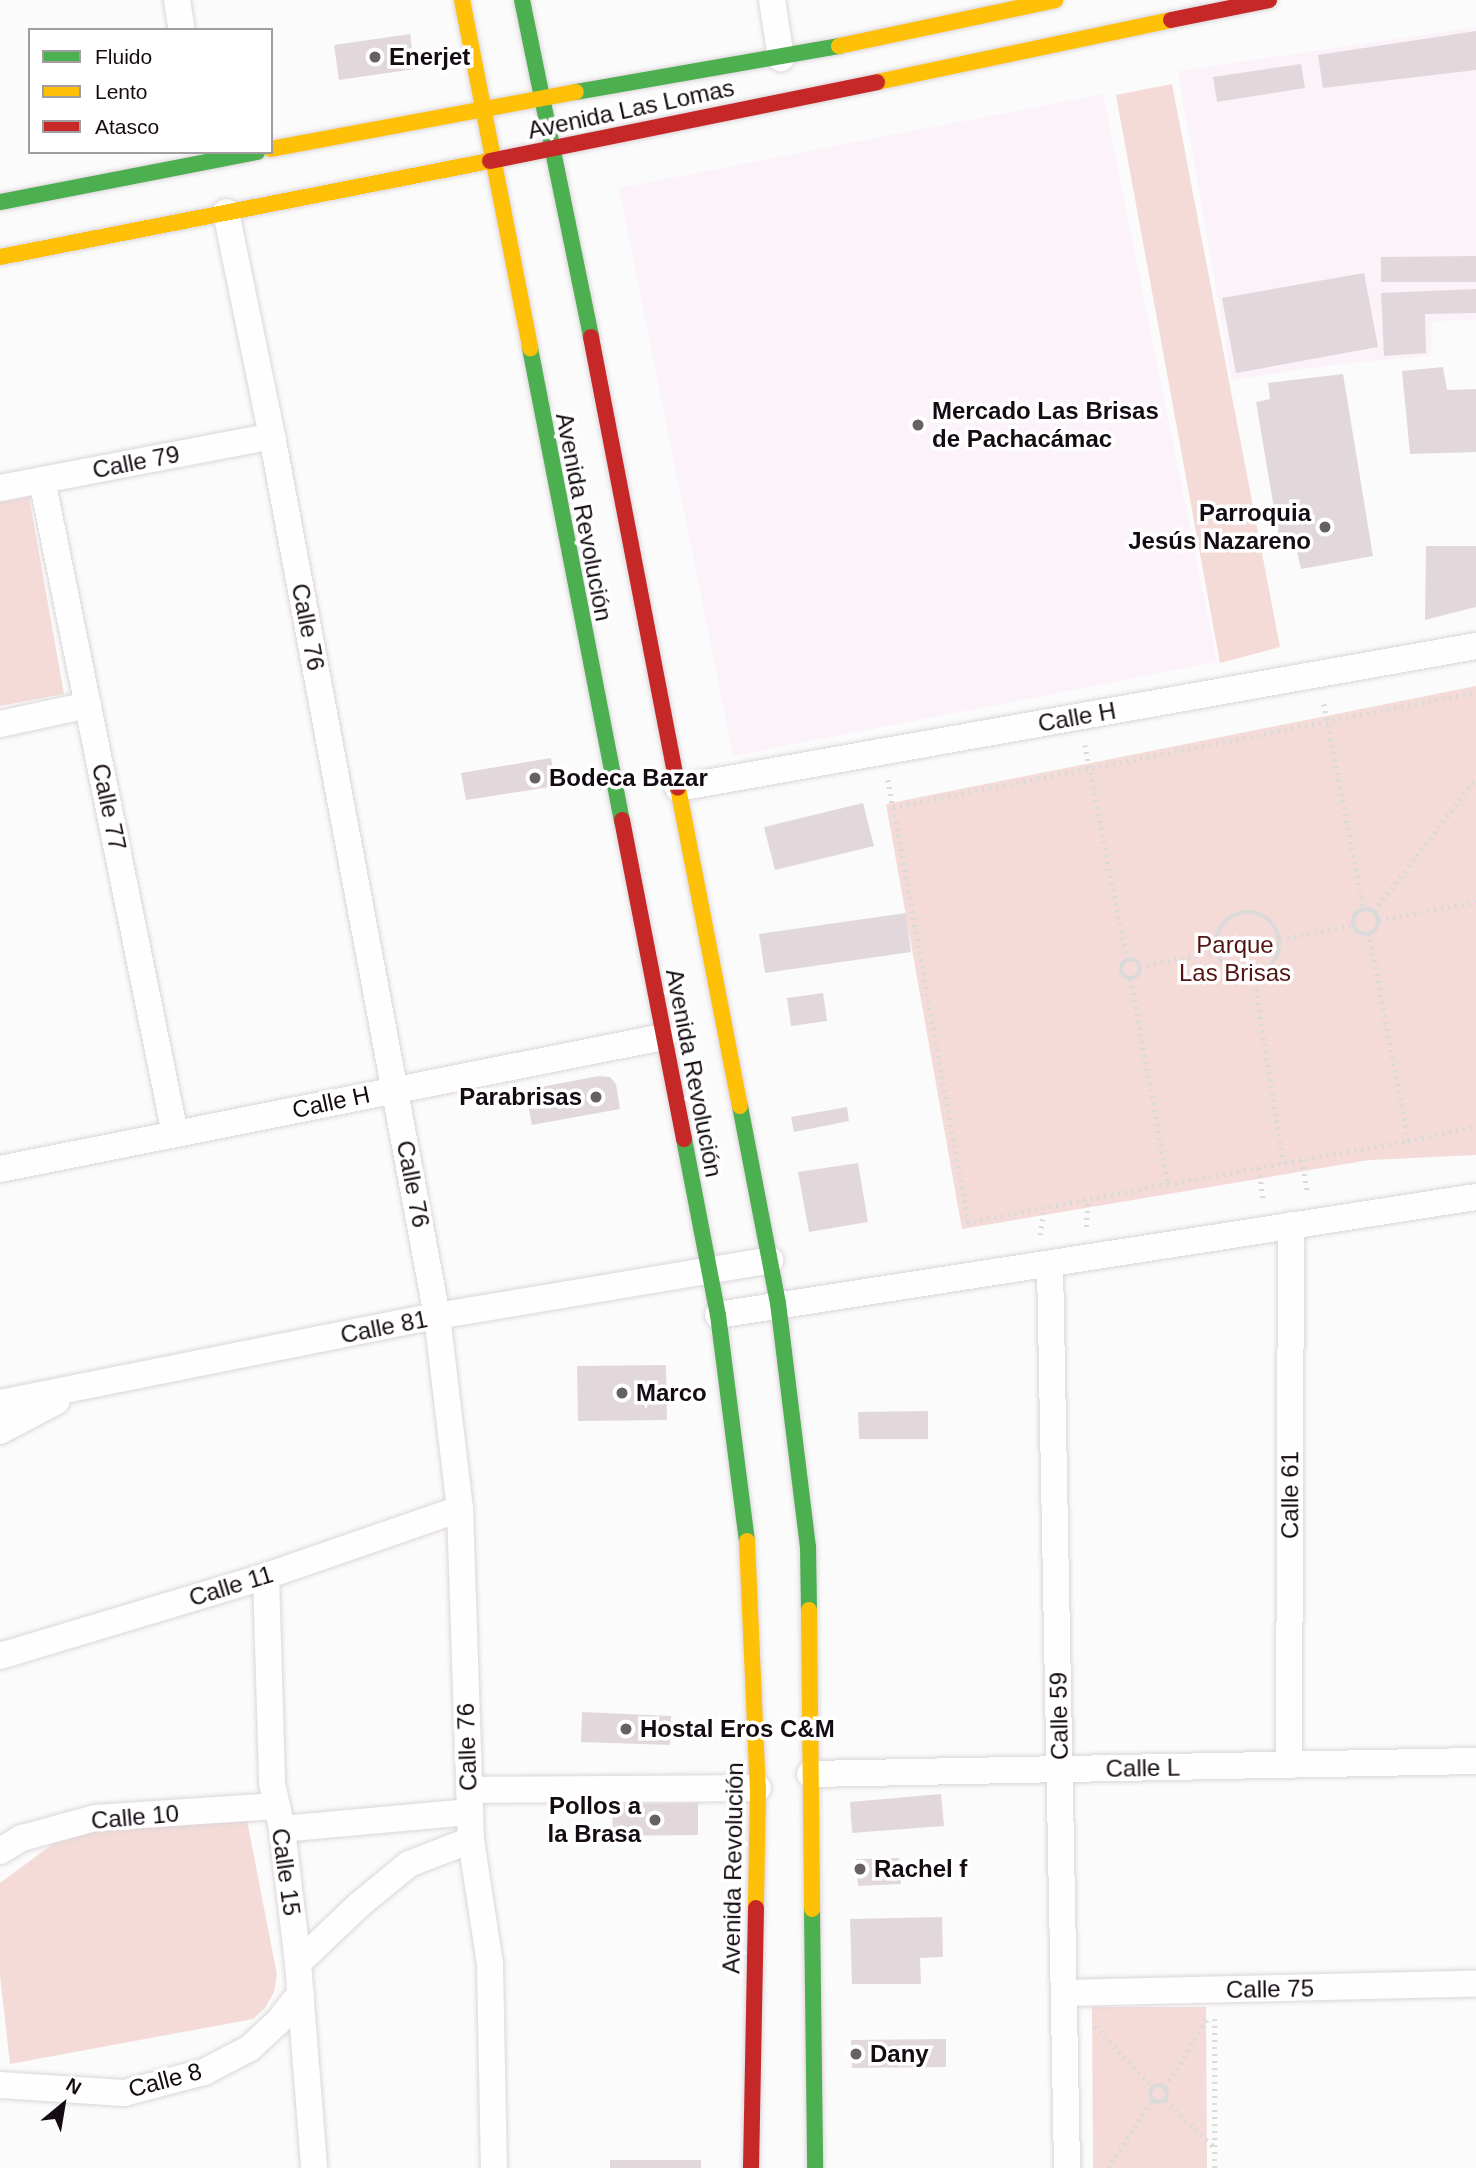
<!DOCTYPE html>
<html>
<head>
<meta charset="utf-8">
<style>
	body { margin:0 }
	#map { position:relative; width:1476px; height:2168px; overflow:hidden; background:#fbfbfb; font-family:Arial,sans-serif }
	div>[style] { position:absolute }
	.built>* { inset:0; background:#fcf2f9 }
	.green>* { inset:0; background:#f4dbd7 }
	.building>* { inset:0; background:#e2d8db }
	.path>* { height:4.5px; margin-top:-2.25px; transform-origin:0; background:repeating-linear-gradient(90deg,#dadada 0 2px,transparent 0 7px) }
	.path>.ring { margin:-2.25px; padding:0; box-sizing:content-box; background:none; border:4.5px solid #dadada; border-radius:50% }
	.roads { filter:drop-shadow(0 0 2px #dcd5da) drop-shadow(0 0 2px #dcd5da) }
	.street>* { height:26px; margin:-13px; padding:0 13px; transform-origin:13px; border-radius:13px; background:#fefefe }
	.fast>* { height:16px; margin:-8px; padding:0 8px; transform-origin:8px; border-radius:8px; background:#4caf50 }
	.slow>* { height:16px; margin:-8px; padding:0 8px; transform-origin:8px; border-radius:8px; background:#ffc107 }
	.jam>* { height:16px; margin:-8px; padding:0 8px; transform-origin:8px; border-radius:8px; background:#c62828 }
	.dots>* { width:19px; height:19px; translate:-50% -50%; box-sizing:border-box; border:4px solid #fff; border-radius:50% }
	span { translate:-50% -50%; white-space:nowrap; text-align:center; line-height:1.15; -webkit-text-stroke:7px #fff; paint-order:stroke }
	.poi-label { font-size:24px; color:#150b13; font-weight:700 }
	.left { translate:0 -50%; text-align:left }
	.right { translate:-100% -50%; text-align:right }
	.street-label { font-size:24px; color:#150b13 }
	.park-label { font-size:24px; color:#521511 }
	.legend { position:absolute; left:28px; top:28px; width:245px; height:126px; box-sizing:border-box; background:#fff; border:2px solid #a19da1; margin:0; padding:9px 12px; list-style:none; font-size:21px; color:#150b13 }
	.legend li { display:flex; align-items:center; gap:14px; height:35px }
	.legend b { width:35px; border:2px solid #a19da1 }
	.north { position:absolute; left:28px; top:2070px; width:70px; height:70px; -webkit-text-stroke:5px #fff; paint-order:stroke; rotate:30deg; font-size:19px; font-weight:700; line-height:28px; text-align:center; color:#150b13 }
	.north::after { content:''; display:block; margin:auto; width:24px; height:32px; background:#150b13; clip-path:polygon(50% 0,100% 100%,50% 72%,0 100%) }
</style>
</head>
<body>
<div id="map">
	<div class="built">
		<div style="clip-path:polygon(1476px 27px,1476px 320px,1432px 321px,1431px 356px,1339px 364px,1232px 380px,1178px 71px)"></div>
		<div style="clip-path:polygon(1103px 94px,1217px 662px,733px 756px,619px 188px)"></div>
	</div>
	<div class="green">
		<div style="clip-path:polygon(1172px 84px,1280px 647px,1220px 663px,1116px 95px)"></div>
		<div style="clip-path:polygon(29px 497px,64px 694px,0 706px,0 502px)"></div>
		<div style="clip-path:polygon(1476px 686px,1476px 1155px,1369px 1160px,962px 1229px,886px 804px)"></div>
		<div style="clip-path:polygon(244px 1805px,277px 1975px,274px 1992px,265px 2008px,253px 2019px,10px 2064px,0 1975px,0 1883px,65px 1835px)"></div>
		<div style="clip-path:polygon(1092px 2007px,1206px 2007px,1207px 2168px,1093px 2168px)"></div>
	</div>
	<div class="building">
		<div style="clip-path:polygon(1476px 31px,1476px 70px,1323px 88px,1318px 55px)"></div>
		<div style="clip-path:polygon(410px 34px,415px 69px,339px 80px,334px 45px)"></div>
		<div style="clip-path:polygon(1301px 64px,1305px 88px,1217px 102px,1213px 77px)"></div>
		<div style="clip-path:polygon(1476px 256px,1476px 282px,1381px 282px,1381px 257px)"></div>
		<div style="clip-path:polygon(1364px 273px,1378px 347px,1236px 373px,1222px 298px)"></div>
		<div style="clip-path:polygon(1476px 289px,1476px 313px,1425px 314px,1426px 353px,1384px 356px,1381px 293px)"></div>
		<div style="clip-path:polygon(1443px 367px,1447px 390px,1476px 389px,1476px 452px,1410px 454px,1402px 371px)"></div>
		<div style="clip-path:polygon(1343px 374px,1373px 556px,1301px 569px,1296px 547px,1281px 550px,1256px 402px,1270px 399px,1268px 383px)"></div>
		<div style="clip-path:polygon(1426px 546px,1476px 546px,1476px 607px,1425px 620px)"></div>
		<div style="clip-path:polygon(551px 758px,556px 786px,466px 800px,461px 773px)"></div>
		<div style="clip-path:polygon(863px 803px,874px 846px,775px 870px,764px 827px)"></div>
		<div style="clip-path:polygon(906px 913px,911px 952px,765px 973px,759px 934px)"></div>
		<div style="clip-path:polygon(823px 993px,827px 1021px,791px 1026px,787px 998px)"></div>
		<div style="clip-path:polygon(599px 1076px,610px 1077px,616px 1084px,620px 1109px,532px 1125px,525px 1090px)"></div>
		<div style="clip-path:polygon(847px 1107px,849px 1121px,794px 1132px,791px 1117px)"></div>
		<div style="clip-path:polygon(858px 1163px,868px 1222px,809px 1232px,798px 1172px)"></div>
		<div style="clip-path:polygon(666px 1365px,667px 1420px,578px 1421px,577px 1366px)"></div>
		<div style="clip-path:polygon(928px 1411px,928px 1439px,859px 1439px,858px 1412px)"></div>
		<div style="clip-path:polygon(582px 1712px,671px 1716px,670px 1745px,581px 1742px)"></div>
		<div style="clip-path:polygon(941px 1794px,944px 1826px,852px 1833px,850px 1802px)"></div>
		<div style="clip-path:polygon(698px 1803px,698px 1835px,613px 1836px,612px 1804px)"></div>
		<div style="clip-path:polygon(899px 1858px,901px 1884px,858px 1886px,856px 1859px)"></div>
		<div style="clip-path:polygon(942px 1917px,943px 1957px,920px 1958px,921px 1984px,852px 1984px,850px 1919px)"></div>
		<div style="clip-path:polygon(946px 2039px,946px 2067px,852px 2068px,851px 2040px)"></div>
		<div style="clip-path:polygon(610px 2160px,701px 2160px,701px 2168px,610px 2168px)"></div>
	</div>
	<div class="path">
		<div style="left:1324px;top:704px;width:209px;rotate:79deg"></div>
		<div style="left:1085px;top:745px;width:219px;rotate:78.9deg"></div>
		<div style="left:888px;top:780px;width:27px;rotate:80deg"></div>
		<div class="ring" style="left:1353px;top:909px;width:21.5px;height:21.5px"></div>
		<div style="left:1374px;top:911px;width:167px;rotate:-52.3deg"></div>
		<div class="ring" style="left:1216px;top:912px;width:59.5px;height:59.5px"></div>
		<div style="left:1379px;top:920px;width:99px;rotate:-10.5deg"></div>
		<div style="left:1280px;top:939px;width:75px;rotate:-10.7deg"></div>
		<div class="ring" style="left:1121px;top:959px;width:15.5px;height:15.5px"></div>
		<div style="left:1140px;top:966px;width:78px;rotate:-10.3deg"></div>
		<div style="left:1254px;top:975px;width:190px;rotate:81.2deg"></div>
		<div style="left:1131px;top:979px;width:208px;rotate:79.8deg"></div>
		<div style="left:1168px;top:1184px;width:244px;rotate:-10.2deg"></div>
		<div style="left:1408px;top:1141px;width:211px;rotate:-100.7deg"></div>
		<div style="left:1408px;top:1141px;width:70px;rotate:-12.4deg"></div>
		<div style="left:1302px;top:1160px;width:35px;rotate:80deg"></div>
		<div style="left:1259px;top:1168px;width:34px;rotate:82deg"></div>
		<div style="left:1168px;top:1184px;width:204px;rotate:169deg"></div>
		<div style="left:968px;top:1223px;width:423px;rotate:-100.2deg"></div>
		<div style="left:893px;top:807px;width:594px;rotate:-11.16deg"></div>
		<div style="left:1086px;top:1227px;width:27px;rotate:-86deg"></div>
		<div style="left:1040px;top:1235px;width:27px;rotate:-82deg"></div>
		<div style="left:1215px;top:2019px;width:149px;rotate:90deg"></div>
		<div style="left:1095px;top:2026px;width:84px;rotate:46.4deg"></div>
		<div class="ring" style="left:1150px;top:2085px;width:13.5px;height:13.5px"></div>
		<div style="left:1165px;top:2087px;width:80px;rotate:-58.3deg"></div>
		<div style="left:1166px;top:2100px;width:69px;rotate:44.4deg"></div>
		<div style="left:1108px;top:2168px;width:81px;rotate:-57.1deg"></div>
	</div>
	<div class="roads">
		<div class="street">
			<div style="left:177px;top:0;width:30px;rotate:81deg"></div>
			<div style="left:772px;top:0;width:59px;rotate:81.2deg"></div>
			<div style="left:226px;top:212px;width:229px;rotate:78.4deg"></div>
			<div style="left:272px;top:436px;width:895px;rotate:79.38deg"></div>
			<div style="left:437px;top:1316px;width:194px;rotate:83.2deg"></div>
			<div style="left:460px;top:1509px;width:331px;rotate:88.1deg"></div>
			<div style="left:471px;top:1840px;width:125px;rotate:81.3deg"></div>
			<div style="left:490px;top:1964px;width:204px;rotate:88.9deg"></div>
			<div style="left:42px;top:480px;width:667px;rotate:78.5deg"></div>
			<div style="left:0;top:488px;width:277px;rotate:-10.8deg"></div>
			<div style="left:0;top:724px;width:90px;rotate:-12.2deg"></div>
			<div style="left:678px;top:788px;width:811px;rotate:-10.09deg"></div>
			<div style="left:0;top:1169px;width:676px;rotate:-11.26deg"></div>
			<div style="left:1050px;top:1265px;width:903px;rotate:88.92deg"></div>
			<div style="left:718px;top:1315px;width:767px;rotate:-8.85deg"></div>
			<div style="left:0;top:1403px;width:446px;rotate:-11.3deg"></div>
			<div style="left:437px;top:1316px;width:338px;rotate:-9.5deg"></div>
			<div style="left:0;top:1431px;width:64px;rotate:-27.8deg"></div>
			<div style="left:266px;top:1576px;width:207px;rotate:88.3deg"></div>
			<div style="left:272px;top:1783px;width:47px;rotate:77.7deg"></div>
			<div style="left:282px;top:1829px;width:135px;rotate:83.2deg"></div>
			<div style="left:298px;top:1963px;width:206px;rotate:85.5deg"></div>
			<div style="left:0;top:1656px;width:278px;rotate:-16.7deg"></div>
			<div style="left:266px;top:1576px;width:205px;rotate:-19.1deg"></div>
			<div style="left:1289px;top:1765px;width:540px;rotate:-89.79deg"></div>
			<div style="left:810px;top:1774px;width:666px;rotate:-1.12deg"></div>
			<div style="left:469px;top:1790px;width:289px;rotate:-0.4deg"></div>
			<div style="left:282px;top:1829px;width:189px;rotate:-5.2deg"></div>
			<div style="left:0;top:1851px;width:26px;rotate:-31deg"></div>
			<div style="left:22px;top:1838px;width:76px;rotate:-15.3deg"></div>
			<div style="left:95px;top:1818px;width:182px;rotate:-3.8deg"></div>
			<div style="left:298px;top:1963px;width:84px;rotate:-43.6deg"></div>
			<div style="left:359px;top:1905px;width:65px;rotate:-39.4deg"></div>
			<div style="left:409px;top:1864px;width:66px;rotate:-21.2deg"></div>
			<div style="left:1064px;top:1993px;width:412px;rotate:-1.3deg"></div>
			<div style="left:0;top:2085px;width:124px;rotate:3.7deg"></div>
			<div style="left:124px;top:2093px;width:83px;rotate:-14.7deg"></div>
			<div style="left:204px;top:2072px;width:52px;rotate:-27.6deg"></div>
			<div style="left:250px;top:2048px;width:38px;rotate:-43deg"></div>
			<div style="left:278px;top:2022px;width:37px;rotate:-52deg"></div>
		</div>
		<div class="fast">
			<div style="left:522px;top:0;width:344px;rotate:78.4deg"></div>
			<div style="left:576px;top:92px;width:267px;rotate:-9.9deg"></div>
			<div style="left:0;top:202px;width:262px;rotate:-11deg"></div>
			<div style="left:530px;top:348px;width:481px;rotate:79deg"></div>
			<div style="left:740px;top:1106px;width:201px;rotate:79.1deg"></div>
			<div style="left:778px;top:1303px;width:246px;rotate:83deg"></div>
			<div style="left:808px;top:1547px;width:63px;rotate:89.1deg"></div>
			<div style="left:684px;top:1139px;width:179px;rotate:79.1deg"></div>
			<div style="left:718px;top:1315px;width:228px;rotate:82.7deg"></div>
			<div style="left:812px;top:1909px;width:259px;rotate:89.3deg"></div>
		</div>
		<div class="slow">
			<div style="left:462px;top:0;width:355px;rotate:78.9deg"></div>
			<div style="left:839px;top:46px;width:221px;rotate:-12deg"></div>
			<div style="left:877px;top:82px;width:300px;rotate:-11.9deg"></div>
			<div style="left:271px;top:149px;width:310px;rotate:-10.6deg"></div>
			<div style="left:0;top:257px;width:499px;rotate:-11.1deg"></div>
			<div style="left:678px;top:788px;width:324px;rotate:79deg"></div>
			<div style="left:747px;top:1541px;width:247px;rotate:87.5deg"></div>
			<div style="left:758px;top:1788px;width:120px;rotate:91deg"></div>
			<div style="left:809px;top:1610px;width:299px;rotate:89.4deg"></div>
		</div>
		<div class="jam">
			<div style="left:1171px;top:20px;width:100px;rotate:-11.5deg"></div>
			<div style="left:490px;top:161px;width:395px;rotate:-11.5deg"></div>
			<div style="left:591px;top:337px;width:459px;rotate:79.1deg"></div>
			<div style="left:622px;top:820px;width:325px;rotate:79deg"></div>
			<div style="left:751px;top:2168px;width:260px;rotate:-88.9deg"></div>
		</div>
	</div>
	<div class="dots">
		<div style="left:375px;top:57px;background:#665f64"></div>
		<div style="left:918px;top:425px;background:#665f64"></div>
		<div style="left:1325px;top:527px;background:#665f64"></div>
		<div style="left:535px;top:778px;background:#665f64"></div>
		<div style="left:596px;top:1097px;background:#665f64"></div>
		<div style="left:622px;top:1393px;background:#665f64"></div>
		<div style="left:626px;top:1729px;background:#665f64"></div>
		<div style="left:655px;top:1820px;background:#665f64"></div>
		<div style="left:860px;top:1869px;background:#665f64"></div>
		<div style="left:856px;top:2054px;background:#665f64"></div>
	</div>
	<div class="poi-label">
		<span class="left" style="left:389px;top:57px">Enerjet</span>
		<span class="left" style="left:932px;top:425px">Mercado Las Brisas<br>de Pachacámac</span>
		<span class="right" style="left:1311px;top:527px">Parroquia<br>Jesús Nazareno</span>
		<span class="left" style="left:549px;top:778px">Bodeca Bazar</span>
		<span class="right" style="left:582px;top:1097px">Parabrisas</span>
		<span class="left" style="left:636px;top:1393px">Marco</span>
		<span class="left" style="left:640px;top:1729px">Hostal Eros C&amp;M</span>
		<span class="right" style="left:641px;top:1820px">Pollos a<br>la Brasa</span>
		<span class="left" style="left:874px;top:1869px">Rachel f</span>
		<span class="left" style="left:870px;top:2054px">Dany</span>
	</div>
	<div class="street-label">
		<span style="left:631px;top:109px;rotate:-12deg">Avenida Las Lomas</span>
		<span style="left:136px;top:462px;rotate:-11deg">Calle 79</span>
		<span style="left:584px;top:517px;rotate:79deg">Avenida Revolución</span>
		<span style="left:308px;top:627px;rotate:79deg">Calle 76</span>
		<span style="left:1077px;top:717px;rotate:-10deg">Calle H</span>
		<span style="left:109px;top:807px;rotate:78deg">Calle 77</span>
		<span style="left:694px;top:1073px;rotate:79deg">Avenida Revolución</span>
		<span style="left:331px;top:1102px;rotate:-12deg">Calle H</span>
		<span style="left:413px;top:1184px;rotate:79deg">Calle 76</span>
		<span style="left:384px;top:1327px;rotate:-11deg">Calle 81</span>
		<span style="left:1290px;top:1495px;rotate:-90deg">Calle 61</span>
		<span style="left:231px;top:1586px;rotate:-17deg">Calle 11</span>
		<span style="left:1059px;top:1716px;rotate:-91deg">Calle 59</span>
		<span style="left:467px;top:1747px;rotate:-92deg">Calle 76</span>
		<span style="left:1143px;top:1768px;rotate:-1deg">Calle L</span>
		<span style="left:135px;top:1817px;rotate:-5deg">Calle 10</span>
		<span style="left:733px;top:1868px;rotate:-89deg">Avenida Revolución</span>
		<span style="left:286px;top:1872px;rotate:82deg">Calle 15</span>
		<span style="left:1270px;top:1989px;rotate:-1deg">Calle 75</span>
		<span style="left:165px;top:2080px;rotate:-15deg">Calle 8</span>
	</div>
	<div class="park-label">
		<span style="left:1235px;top:959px">Parque<br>Las Brisas</span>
	</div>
	<ul class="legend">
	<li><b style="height:9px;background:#4caf50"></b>Fluido</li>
	<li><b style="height:9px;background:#ffc107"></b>Lento</li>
	<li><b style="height:9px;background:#c62828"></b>Atasco</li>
	</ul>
	<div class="north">N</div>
</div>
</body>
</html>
